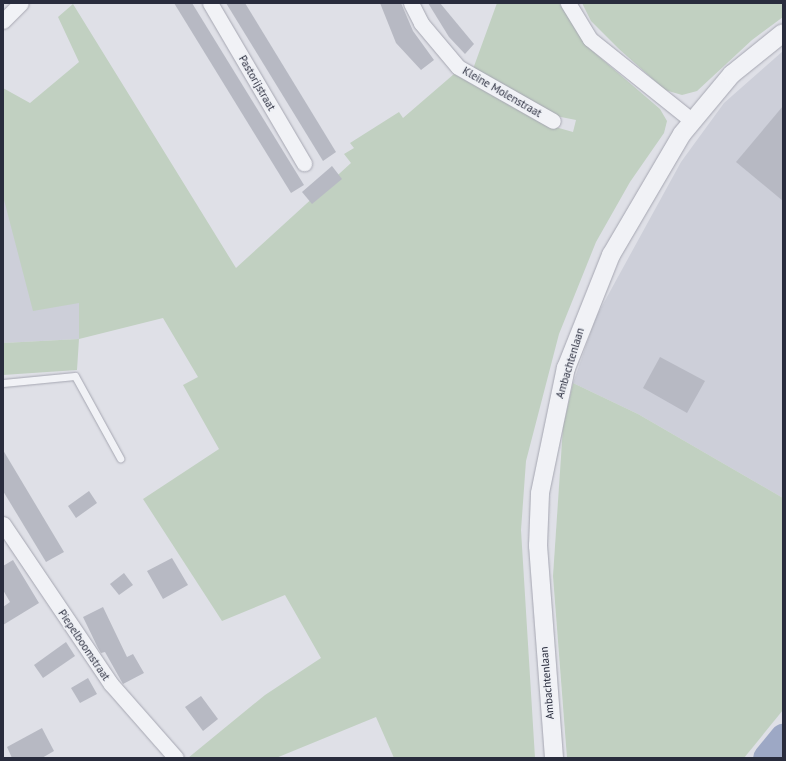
<!DOCTYPE html>
<html>
<head>
<meta charset="utf-8">
<style>
	body { margin:0 }
	#map { position:relative; width:786px; height:761px; overflow:hidden; background:#dfe0e7; font-family:"PT Sans",sans-serif }
	div>[style] { position:absolute }
	.built>* { inset:0; background:#cdcfd9 }
	.green>* { inset:0; background:#c1d0c1 }
	.river>* { height:29px; margin:-14.5px; padding:0 14.5px; transform-origin:14.5px; border-radius:14.5px; background:#9da8c5 }
	.building>* { inset:0; background:#b7b9c3 }
	.roads { filter:drop-shadow(0 0 1px #a5a6b1) drop-shadow(0 0 1px #a5a6b1) }
	.service>* { height:7px; margin:-3.5px; padding:0 3.5px; transform-origin:3.5px; border-radius:3.5px; background:#f1f2f6 }
	.minor>* { height:15px; margin:-7.5px; padding:0 7.5px; transform-origin:7.5px; border-radius:7.5px; background:#f1f2f6 }
	.tertiary>* { height:18px; margin:-9px; padding:0 9px; transform-origin:9px; border-radius:9px; background:#f1f2f6 }
	span { translate:-50% -50%; white-space:nowrap; text-align:center; line-height:1.15; -webkit-text-stroke:3px #eef0f5; paint-order:stroke }
	.street-label { font-size:11px; color:#292c3d }
	.frame { position:absolute; inset:0; border:4px solid #292c3d; pointer-events:none }
</style>
</head>
<body>
<div id="map">
	<div class="built">
		<div style="clip-path:polygon(783px 51px,783px 498px,638px 414px,573px 383px,596px 317px,681px 162px,724px 103px)"></div>
		<div style="clip-path:polygon(3px 196px,79px 303px,79px 339px,3px 343px)"></div>
	</div>
	<div class="green">
		<div style="clip-path:polygon(497px 3px,559px 3px,589px 48px,660px 109px,667px 121px,664px 133px,630px 182px,596px 242px,559px 334px,526px 461px,521px 530px,535px 758px,394px 758px,376px 717px,276px 758px,188px 758px,265px 695px,321px 658px,285px 595px,222px 621px,143px 499px,219px 449px,183px 385px,198px 377px,163px 318px,79px 339px,77px 370px,3px 375px,3px 343px,79px 339px,79px 303px,33px 311px,3px 196px,3px 88px,30px 103px,79px 62px,58px 17px,73px 4px,236px 268px,351px 163px,344px 154px,354px 148px,350px 143px,399px 112px,403px 118px,454px 74px,541px 123px,573px 132px,576px 120px,556px 116px,473px 69px)"></div>
		<div style="clip-path:polygon(582px 3px,783px 3px,783px 17px,752px 40px,697px 91px,682px 95px,665px 90px,619px 49px,591px 21px)"></div>
		<div style="clip-path:polygon(573px 383px,638px 414px,783px 498px,783px 710px,744px 758px,567px 758px,553px 576px,563px 427px)"></div>
	</div>
	<div class="river">
		<div style="left:767px;top:758px;width:26px;rotate:-51deg"></div>
	</div>
	<div class="building">
		<div style="clip-path:polygon(174px 3px,192px 3px,304px 185px,291px 193px)"></div>
		<div style="clip-path:polygon(226px 3px,245px 3px,336px 152px,323px 161px)"></div>
		<div style="clip-path:polygon(380px 3px,401px 3px,413px 31px,434px 60px,421px 70px,396px 43px)"></div>
		<div style="clip-path:polygon(428px 3px,440px 3px,474px 44px,465px 54px,449px 37px)"></div>
		<div style="clip-path:polygon(783px 106px,783px 201px,736px 162px)"></div>
		<div style="clip-path:polygon(332px 166px,342px 179px,312px 204px,302px 192px)"></div>
		<div style="clip-path:polygon(660px 357px,705px 381px,687px 413px,643px 388px)"></div>
		<div style="clip-path:polygon(3px 450px,64px 552px,46px 562px,3px 491px)"></div>
		<div style="clip-path:polygon(89px 491px,97px 503px,76px 518px,68px 506px)"></div>
		<div style="clip-path:polygon(172px 558px,188px 585px,163px 599px,147px 571px)"></div>
		<div style="clip-path:polygon(13px 560px,39px 603px,3px 625px,3px 607px,10px 602px,3px 590px,3px 566px)"></div>
		<div style="clip-path:polygon(124px 573px,133px 585px,119px 595px,110px 584px)"></div>
		<div style="clip-path:polygon(103px 607px,127px 657px,133px 654px,144px 673px,123px 684px,105px 652px,101px 653px,98px 648px,83px 617px)"></div>
		<div style="clip-path:polygon(66px 642px,75px 656px,43px 678px,34px 665px)"></div>
		<div style="clip-path:polygon(88px 678px,97px 694px,80px 703px,71px 688px)"></div>
		<div style="clip-path:polygon(201px 696px,218px 719px,203px 731px,185px 707px)"></div>
		<div style="clip-path:polygon(42px 728px,54px 751px,42px 758px,12px 758px,7px 747px)"></div>
	</div>
	<div class="roads">
		<div class="service">
			<div style="left:3px;top:383px;width:72px;rotate:-5.6deg"></div>
			<div style="left:75px;top:376px;width:94px;rotate:61.2deg"></div>
		</div>
		<div class="minor">
			<div style="left:210px;top:3px;width:186px;rotate:59.6deg"></div>
			<div style="left:411px;top:3px;width:22px;rotate:63deg"></div>
			<div style="left:421px;top:23px;width:57px;rotate:49.9deg"></div>
			<div style="left:458px;top:67px;width:109px;rotate:29.6deg"></div>
			<div style="left:568px;top:3px;width:42px;rotate:58.6deg"></div>
			<div style="left:590px;top:39px;width:129px;rotate:38.7deg"></div>
			<div style="left:3px;top:21px;width:25px;rotate:-45deg"></div>
			<div style="left:3px;top:524px;width:193px;rotate:56deg"></div>
			<div style="left:111px;top:684px;width:98px;rotate:48.7deg"></div>
		</div>
		<div class="tertiary">
			<div style="left:554px;top:758px;width:213px;rotate:-94.3deg"></div>
			<div style="left:538px;top:546px;width:53px;rotate:-87.8deg"></div>
			<div style="left:540px;top:493px;width:128px;rotate:-78.3deg"></div>
			<div style="left:566px;top:368px;width:122px;rotate:-68.3deg"></div>
			<div style="left:611px;top:255px;width:140px;rotate:-59.6deg"></div>
			<div style="left:682px;top:134px;width:78px;rotate:-50.2deg"></div>
			<div style="left:732px;top:74px;width:65px;rotate:-38.8deg"></div>
		</div>
	</div>
	<div class="street-label">
		<span style="left:257px;top:83px;rotate:60deg">Pastorijstraat</span>
		<span style="left:502px;top:92px;rotate:30deg">Kleine Molenstraat</span>
		<span style="left:570px;top:363px;rotate:-73deg">Ambachtenlaan</span>
		<span style="left:84px;top:645px;rotate:56deg">Piepelboomstraat</span>
		<span style="left:547px;top:683px;rotate:-95deg">Ambachtenlaan</span>
	</div>
	<div class="frame"></div>
</div>
</body>
</html>
